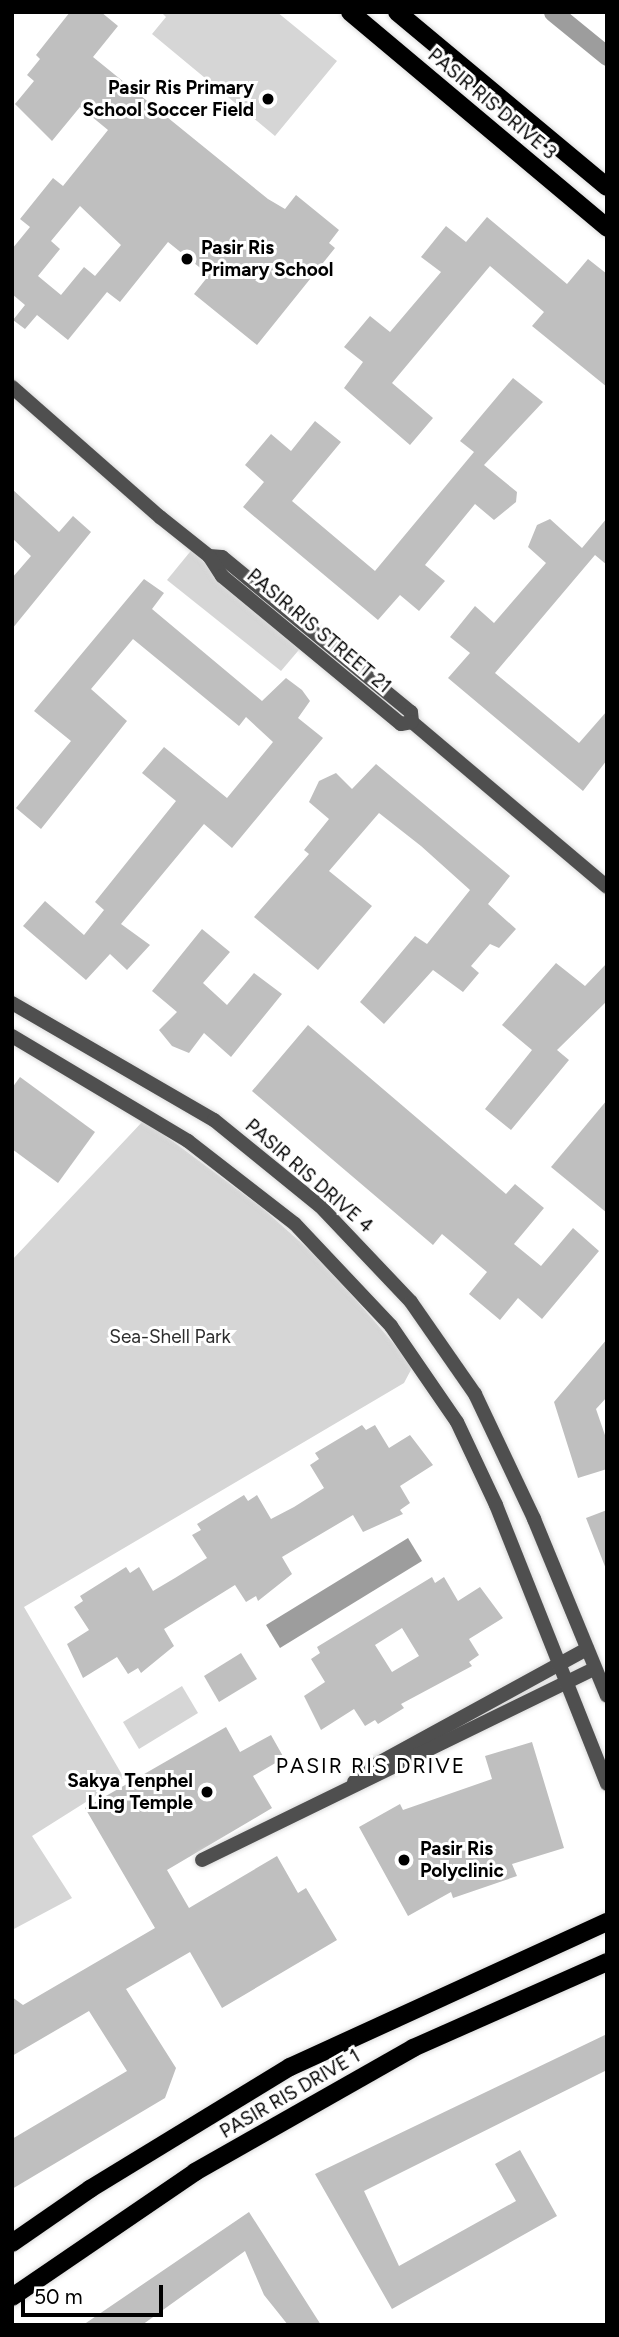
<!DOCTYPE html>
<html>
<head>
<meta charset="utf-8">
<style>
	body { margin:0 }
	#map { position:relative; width:619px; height:2337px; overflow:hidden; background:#fff; font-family:Figtree,sans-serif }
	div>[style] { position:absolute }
	.green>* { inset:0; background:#d6d6d6 }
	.water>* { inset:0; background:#9d9d9d }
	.canal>* { height:19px; margin:-9.5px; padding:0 9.5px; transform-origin:9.5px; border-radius:9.5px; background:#9d9d9d }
	.building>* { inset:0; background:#bfbfbf }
	.roads { filter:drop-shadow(0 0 2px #dbdbdb) drop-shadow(0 0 2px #dbdbdb) }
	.minor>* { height:14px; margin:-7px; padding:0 7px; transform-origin:7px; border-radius:7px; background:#4f4f4f }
	.tertiary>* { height:14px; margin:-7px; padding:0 7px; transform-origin:7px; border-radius:7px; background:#4f4f4f }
	.primary>* { height:18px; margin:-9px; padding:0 9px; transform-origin:9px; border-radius:9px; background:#000 }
	.dots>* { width:19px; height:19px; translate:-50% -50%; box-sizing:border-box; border:4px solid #fff; border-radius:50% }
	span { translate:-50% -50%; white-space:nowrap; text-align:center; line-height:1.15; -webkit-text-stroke:6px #fff; paint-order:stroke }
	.poi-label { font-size:19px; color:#000; font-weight:700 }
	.right { translate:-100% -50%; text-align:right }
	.left { translate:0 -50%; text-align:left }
	.street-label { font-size:19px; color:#000 }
	.park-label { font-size:19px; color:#2d2d2d }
	.neighbourhood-label { font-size:21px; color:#000; letter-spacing:2px }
	.frame { position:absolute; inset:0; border:14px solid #000; pointer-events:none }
	.scale { position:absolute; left:21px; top:2285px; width:142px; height:32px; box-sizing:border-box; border:4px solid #000; border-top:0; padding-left:9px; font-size:21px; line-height:24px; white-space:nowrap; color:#000; -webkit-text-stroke:5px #fff; paint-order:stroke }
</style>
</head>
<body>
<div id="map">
	<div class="green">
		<div style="clip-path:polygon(161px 12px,277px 12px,337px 61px,275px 136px,152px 34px,166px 17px)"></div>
		<div style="clip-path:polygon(194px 547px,309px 638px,281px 671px,167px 580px)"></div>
		<div style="clip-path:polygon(144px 1120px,261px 1207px,325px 1264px,413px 1366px,404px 1383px,24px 1607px,124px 1778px,32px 1836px,72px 1898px,12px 1930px,12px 1260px)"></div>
		<div style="clip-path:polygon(182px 1686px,198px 1713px,139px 1749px,123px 1722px)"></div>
	</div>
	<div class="water">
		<div style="clip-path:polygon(408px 1538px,422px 1561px,280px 1648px,266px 1625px)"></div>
	</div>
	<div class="canal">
		<div style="left:553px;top:12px;width:70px;rotate:39.2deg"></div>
	</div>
	<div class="building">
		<div style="clip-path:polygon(evenodd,70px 12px,101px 12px,118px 26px,93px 57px,268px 199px,285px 209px,296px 195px,339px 230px,329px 243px,335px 248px,257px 345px,194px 294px,209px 275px,168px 242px,120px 302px,107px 292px,68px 340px,37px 315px,25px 329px,13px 320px,25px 305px,12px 294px,12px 249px,30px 227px,20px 219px,53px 178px,63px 186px,108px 130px,80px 107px,52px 141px,15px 104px,34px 81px,27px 75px,40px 59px,36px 55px,70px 12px,80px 206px,121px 245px,95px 276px,84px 267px,61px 295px,38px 276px,60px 249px,51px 241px,80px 206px)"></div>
		<div style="clip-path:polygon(487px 217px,567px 284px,588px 259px,607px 274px,607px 387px,532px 326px,544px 312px,490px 266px,392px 383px,433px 418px,410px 445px,344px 388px,363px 362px,344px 347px,370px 316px,390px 332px,441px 272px,421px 257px,446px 226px,466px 242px)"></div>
		<div style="clip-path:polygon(513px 378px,543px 402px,484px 465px,517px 492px,516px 502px,494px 520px,475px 504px,425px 565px,445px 581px,419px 611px,400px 595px,378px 620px,243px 507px,264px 482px,245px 465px,271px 434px,291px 451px,315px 421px,341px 442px,292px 501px,375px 571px,474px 452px,460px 441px)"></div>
		<div style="clip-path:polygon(12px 489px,59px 532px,73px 516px,91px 532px,12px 629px,12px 578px,31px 556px,12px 538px)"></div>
		<div style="clip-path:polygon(607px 518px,607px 565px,595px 555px,495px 673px,579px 743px,607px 711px,607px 760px,583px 791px,448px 678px,470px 653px,450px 637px,475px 606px,494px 623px,546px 563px,528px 547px,537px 525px,550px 519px,582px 548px)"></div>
		<div style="clip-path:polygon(144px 579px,164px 593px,152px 609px,262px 701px,286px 678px,302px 690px,310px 701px,298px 718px,323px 738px,232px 848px,204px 824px,121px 924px,150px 945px,127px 970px,110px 954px,86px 980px,23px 926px,45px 901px,84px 935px,104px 910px,95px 902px,176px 801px,142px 773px,164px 747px,227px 798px,273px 742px,246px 717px,239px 726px,133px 639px,91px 689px,127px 721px,41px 829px,16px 808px,71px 741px,34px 711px)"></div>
		<div style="clip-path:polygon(376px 764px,510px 876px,488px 904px,516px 929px,499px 948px,490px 944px,471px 966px,479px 973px,463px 992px,433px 970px,384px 1024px,360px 1002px,415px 936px,427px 944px,470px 890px,421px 846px,379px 813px,329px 871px,372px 906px,318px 970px,254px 917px,309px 854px,304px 850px,329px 819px,309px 802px,319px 781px,336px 773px,352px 789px)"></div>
		<div style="clip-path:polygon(202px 929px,230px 952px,203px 983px,227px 1005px,254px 973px,282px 994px,231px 1057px,204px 1033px,189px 1053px,172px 1046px,159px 1030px,177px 1012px,152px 991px)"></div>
		<div style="clip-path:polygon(556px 963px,585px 986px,607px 963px,607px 1001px,557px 1050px,569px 1060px,511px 1130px,485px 1109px,532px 1050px,502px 1025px)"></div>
		<div style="clip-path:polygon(308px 1025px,506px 1194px,515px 1184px,544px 1208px,514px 1244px,541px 1266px,573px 1228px,599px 1251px,542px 1319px,518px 1298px,500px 1320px,469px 1294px,487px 1272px,442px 1234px,433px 1245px,252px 1091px)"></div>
		<div style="clip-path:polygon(20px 1077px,95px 1132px,58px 1183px,12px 1149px,12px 1088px)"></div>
		<div style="clip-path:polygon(607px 1100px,607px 1213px,551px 1167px)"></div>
		<div style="clip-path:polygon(607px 1339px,607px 1397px,596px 1409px,607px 1441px,607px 1469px,578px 1478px,554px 1402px)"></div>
		<div style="clip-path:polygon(362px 1425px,366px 1430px,375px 1425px,389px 1448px,410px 1435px,433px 1465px,400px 1486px,410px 1503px,400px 1510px,403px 1514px,363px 1532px,353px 1515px,282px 1557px,292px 1574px,258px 1601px,256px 1596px,246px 1602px,235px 1585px,164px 1629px,174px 1646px,141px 1673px,138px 1668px,128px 1674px,117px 1657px,83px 1678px,67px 1644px,89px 1630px,74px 1607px,83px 1601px,80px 1596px,126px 1567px,130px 1573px,139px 1567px,153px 1591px,175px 1578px,207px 1558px,192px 1535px,201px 1530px,197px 1524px,244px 1495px,248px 1501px,257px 1495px,271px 1519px,294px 1507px,324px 1488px,310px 1465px,319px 1459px,315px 1453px)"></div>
		<div style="clip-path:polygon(607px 1510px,607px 1569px,606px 1569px,586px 1518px)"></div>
		<div style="clip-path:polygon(evenodd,432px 1577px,435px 1583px,444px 1577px,458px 1601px,480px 1587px,503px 1618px,469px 1639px,479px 1655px,469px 1662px,472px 1666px,401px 1704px,404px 1708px,378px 1724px,375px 1720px,365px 1726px,354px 1709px,321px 1730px,304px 1696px,325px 1682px,311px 1659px,320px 1653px,317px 1647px,432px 1577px,402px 1628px,419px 1656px,392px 1672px,375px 1645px,402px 1628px)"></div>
		<div style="clip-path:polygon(241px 1653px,257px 1679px,219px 1702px,204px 1676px)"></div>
		<div style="clip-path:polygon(226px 1727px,240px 1752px,271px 1735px,284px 1758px,253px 1776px,272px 1808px,167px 1870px,189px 1908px,277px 1856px,298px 1893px,306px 1888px,337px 1940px,222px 2008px,190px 1952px,126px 1989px,176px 2068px,165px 2098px,12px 2189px,12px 2139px,127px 2071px,89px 2011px,12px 2056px,12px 1997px,23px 2005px,155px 1928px,85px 1808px)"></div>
		<div style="clip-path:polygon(532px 1742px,564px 1848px,512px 1864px,517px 1876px,453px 1898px,451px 1892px,408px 1916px,359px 1827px,400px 1804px,403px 1810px,492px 1779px,485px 1756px)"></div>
		<div style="clip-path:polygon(607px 2034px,607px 2070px,364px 2191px,399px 2266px,516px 2201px,495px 2164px,520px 2150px,557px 2216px,392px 2309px,315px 2174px)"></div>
		<div style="clip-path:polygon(249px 2212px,321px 2325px,288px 2325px,264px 2295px,245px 2251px,142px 2325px,83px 2325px)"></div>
	</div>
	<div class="roads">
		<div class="minor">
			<div style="left:12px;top:387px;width:197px;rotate:41.3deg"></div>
			<div style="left:160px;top:517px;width:63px;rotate:38.5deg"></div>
			<div style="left:209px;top:556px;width:13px;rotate:4deg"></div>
			<div style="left:222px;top:557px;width:244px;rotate:39.4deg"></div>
			<div style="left:411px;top:712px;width:10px;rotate:84deg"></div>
			<div style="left:412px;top:722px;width:255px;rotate:40.2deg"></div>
			<div style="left:209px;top:556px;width:24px;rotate:57deg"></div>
			<div style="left:222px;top:576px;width:232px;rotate:39.6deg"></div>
			<div style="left:401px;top:724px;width:11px;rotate:-10deg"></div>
			<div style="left:354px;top:1782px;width:17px;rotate:-45deg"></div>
			<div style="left:366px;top:1770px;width:252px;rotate:-28.7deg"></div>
			<div style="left:202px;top:1860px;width:437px;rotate:-26deg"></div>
		</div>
		<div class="tertiary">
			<div style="left:12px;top:1003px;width:233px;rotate:30.1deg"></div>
			<div style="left:214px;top:1120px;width:136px;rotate:39.1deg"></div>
			<div style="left:320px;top:1206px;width:132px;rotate:46.5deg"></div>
			<div style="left:411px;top:1302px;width:112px;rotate:55.2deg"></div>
			<div style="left:475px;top:1394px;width:138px;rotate:64.7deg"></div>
			<div style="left:534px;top:1519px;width:191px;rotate:67.6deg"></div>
			<div style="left:12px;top:1036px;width:205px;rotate:30.8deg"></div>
			<div style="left:188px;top:1141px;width:135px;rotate:37.8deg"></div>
			<div style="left:295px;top:1224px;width:140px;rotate:46.7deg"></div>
			<div style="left:391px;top:1326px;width:116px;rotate:55.5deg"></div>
			<div style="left:457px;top:1422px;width:92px;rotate:64.8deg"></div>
			<div style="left:496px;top:1505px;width:300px;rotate:68.3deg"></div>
		</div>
		<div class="primary">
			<div style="left:350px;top:12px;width:336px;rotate:40deg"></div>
			<div style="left:397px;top:12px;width:273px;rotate:39.8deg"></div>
			<div style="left:12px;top:2243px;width:95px;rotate:-34.7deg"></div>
			<div style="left:90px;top:2189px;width:234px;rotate:-31.4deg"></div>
			<div style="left:290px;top:2067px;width:349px;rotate:-24.6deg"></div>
			<div style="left:12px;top:2297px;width:222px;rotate:-34.3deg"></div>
			<div style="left:195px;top:2172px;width:251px;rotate:-29.6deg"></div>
			<div style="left:413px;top:2048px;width:212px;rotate:-23.9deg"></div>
		</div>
	</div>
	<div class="dots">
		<div style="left:268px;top:99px;background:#000"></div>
		<div style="left:187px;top:259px;background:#000"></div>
		<div style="left:207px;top:1792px;background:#000"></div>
		<div style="left:404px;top:1860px;background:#000"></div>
	</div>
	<div class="poi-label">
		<span class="right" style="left:254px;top:99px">Pasir Ris Primary<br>School Soccer Field</span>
		<span class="left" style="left:201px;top:259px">Pasir Ris<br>Primary School</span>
		<span class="right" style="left:193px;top:1792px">Sakya Tenphel<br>Ling Temple</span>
		<span class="left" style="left:420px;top:1860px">Pasir Ris<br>Polyclinic</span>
	</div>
	<div class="street-label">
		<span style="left:492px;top:104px;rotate:40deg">PASIR RIS DRIVE 3</span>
		<span style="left:319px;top:631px;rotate:40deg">PASIR RIS STREET 21</span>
		<span style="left:309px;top:1176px;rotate:41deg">PASIR RIS DRIVE 4</span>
		<span style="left:290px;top:2094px;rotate:-30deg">PASIR RIS DRIVE 1</span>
	</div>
	<div class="park-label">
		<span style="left:170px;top:1337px">Sea-Shell Park</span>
	</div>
	<div class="neighbourhood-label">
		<span style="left:371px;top:1766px">PASIR RIS DRIVE</span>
	</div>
	<div class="frame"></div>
	<div class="scale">50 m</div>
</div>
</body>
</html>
